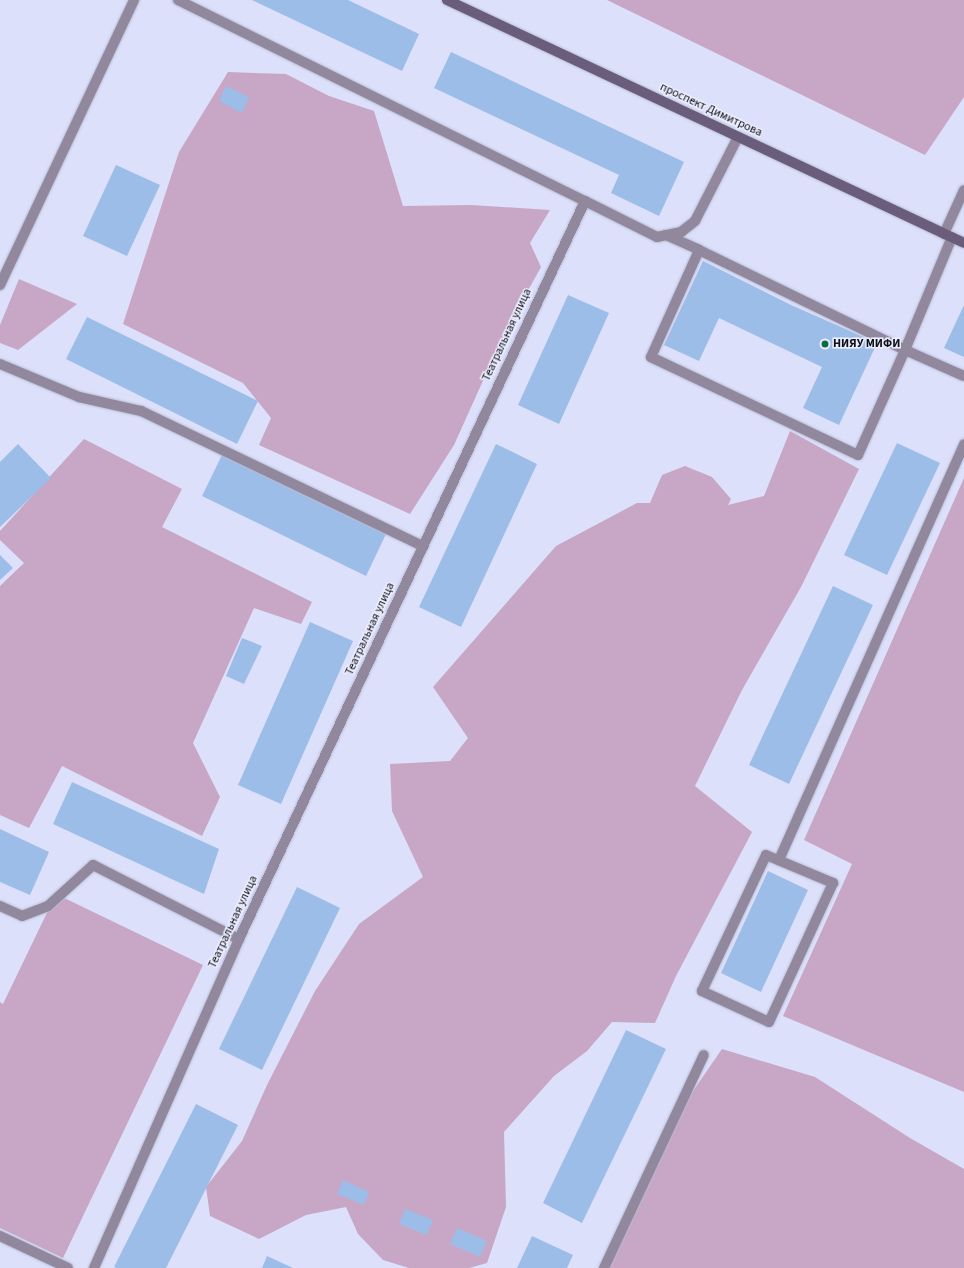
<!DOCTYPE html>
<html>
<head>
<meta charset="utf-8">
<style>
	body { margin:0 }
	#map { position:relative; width:964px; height:1268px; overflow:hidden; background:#dce0fb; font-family:"Source Sans 3",sans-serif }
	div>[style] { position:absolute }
	.green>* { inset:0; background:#c8a6c5 }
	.building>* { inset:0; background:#9cbde8 }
	.roads { filter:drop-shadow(0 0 1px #b7bbd2) drop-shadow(0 0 1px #b7bbd2) }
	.service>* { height:10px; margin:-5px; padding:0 5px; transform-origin:5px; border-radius:5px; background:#91889d }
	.minor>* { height:10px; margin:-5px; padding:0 5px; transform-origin:5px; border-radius:5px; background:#91889d }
	.secondary>* { height:10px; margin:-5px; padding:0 5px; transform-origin:5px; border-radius:5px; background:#6a5d7b }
	.dots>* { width:11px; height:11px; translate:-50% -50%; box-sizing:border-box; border:2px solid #eceefe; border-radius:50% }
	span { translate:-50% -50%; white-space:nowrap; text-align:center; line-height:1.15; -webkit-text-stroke:3px #eceefe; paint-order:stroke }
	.street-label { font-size:12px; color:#0f1019 }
	.poi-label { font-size:12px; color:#0f1019; font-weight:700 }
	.left { translate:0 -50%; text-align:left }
</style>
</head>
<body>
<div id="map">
	<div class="green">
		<div style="clip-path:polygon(607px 0,964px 0,964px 97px,925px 155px)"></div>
		<div style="clip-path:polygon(228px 72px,286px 74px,329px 96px,374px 111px,403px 206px,471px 205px,550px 210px,530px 243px,541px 267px,505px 332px,454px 445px,410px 514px,259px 445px,271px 418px,243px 383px,123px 324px,179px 152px)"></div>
		<div style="clip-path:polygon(19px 279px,77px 304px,18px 350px,0 343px,0 325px)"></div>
		<div style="clip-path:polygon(790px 431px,859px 469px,801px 587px,742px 690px,695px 786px,752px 832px,676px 976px,655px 1023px,612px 1022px,587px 1051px,554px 1076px,504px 1132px,506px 1207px,487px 1263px,469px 1268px,409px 1268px,383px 1260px,358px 1234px,346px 1207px,306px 1215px,259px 1239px,210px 1216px,206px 1187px,242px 1141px,267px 1085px,315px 991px,359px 924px,423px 877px,392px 811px,390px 764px,450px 761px,468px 738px,433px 687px,556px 546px,637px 503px,650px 503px,662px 475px,685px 466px,712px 477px,731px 499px,728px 505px,764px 496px)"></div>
		<div style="clip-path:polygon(84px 439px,182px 489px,162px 527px,312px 602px,301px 624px,254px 608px,193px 743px,220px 797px,202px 836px,62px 766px,29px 828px,0 815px,0 586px,24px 563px,0 540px,0 531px)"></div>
		<div style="clip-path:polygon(964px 478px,964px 1092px,783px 1016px,852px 864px,804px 840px)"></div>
		<div style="clip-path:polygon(56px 894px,203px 965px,63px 1258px,0 1228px,0 1002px,3px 1004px)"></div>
		<div style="clip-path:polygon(722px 1049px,815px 1077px,910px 1138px,964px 1169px,964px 1268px,609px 1268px,673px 1120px)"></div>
	</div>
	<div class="building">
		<div style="clip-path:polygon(252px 0,348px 0,419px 34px,402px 71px)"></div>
		<div style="clip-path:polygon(451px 52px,684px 162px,659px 216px,611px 193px,619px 175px,434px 88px)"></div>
		<div style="clip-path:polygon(226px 86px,249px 97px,242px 113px,219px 101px)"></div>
		<div style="clip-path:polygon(116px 165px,160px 185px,127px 256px,83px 236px)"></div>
		<div style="clip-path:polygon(703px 261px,791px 305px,877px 343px,839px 425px,803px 408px,822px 367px,719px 318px,699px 361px,664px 345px)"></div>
		<div style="clip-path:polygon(568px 295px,609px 313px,559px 424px,518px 405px)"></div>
		<div style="clip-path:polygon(964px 305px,964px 357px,944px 348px)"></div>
		<div style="clip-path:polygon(87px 317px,258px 401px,237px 444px,66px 359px)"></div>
		<div style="clip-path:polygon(897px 443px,940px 463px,887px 575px,844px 555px)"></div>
		<div style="clip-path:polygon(18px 444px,51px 478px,0 527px,0 462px)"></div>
		<div style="clip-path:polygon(496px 444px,537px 464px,461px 627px,419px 607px)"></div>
		<div style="clip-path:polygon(222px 455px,386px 534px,366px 576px,202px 496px)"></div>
		<div style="clip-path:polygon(0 555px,13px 568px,0 580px)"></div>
		<div style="clip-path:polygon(833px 586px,873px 605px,789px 784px,749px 765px)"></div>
		<div style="clip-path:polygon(310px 622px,353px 641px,281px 804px,238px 785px)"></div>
		<div style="clip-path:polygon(242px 638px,262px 646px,244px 684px,226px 676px)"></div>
		<div style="clip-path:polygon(72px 782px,219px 849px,204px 894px,53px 824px)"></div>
		<div style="clip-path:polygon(0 829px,49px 852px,30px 895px,0 882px)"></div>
		<div style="clip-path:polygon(768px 871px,808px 890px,761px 992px,721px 973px)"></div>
		<div style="clip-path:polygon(297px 887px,340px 908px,262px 1070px,219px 1049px)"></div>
		<div style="clip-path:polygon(626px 1030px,666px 1049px,582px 1223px,543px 1203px)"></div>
		<div style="clip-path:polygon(196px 1104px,238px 1125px,166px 1268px,117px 1268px,114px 1267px)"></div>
		<div style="clip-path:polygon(343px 1180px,369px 1192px,364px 1205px,337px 1194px)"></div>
		<div style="clip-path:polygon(405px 1209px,433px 1220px,427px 1235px,399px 1224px)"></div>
		<div style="clip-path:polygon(457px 1228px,487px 1241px,480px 1257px,450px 1244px)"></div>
		<div style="clip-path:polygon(532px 1236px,573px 1255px,567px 1268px,517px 1268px)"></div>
		<div style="clip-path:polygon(267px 1256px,293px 1268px,262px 1268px)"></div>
	</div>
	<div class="roads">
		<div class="service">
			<div style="left:178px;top:0;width:454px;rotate:26.3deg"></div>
			<div style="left:944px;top:234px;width:48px;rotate:-65.6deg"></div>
			<div style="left:666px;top:235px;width:36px;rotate:24deg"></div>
			<div style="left:699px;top:250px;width:229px;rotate:25.9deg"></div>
			<div style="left:905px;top:350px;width:115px;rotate:114.1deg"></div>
			<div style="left:858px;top:455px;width:229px;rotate:-154.7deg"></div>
			<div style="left:651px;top:357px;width:117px;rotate:-65.8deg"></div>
			<div style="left:952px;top:237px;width:122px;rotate:112.6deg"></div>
			<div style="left:905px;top:350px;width:64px;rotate:23.8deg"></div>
			<div style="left:0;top:285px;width:315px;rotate:-64.8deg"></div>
			<div style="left:0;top:364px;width:86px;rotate:22.7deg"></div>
			<div style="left:79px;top:397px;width:64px;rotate:12.7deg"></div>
			<div style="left:141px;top:411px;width:313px;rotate:25.6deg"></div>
			<div style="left:766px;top:855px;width:73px;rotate:22.7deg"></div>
			<div style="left:833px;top:883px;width:153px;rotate:114.7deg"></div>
			<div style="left:769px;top:1022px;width:74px;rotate:-155.2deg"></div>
			<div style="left:702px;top:991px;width:150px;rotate:-64.8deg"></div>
			<div style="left:779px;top:860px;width:455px;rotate:-66deg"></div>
			<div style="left:0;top:906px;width:24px;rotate:24deg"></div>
			<div style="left:22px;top:916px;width:28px;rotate:-21deg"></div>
			<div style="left:48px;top:906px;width:61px;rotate:-42.3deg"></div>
			<div style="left:93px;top:865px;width:164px;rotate:26.9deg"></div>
			<div style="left:604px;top:1268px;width:235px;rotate:-64.9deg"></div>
		</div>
		<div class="minor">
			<div style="left:0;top:1236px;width:75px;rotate:25.2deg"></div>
			<div style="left:94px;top:1268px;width:360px;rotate:-66.2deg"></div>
			<div style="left:239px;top:939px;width:815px;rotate:-64.88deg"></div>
			<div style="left:585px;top:201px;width:80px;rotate:26.6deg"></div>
			<div style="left:657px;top:237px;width:25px;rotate:-12deg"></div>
			<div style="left:681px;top:232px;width:18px;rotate:-38deg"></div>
			<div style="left:695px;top:221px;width:94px;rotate:-62.9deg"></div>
		</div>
		<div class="secondary">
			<div style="left:447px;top:0;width:571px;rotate:25.17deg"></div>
		</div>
	</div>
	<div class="dots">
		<div style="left:825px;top:344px;background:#076e45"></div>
	</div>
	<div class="street-label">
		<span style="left:711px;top:110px;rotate:25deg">проспект Димитрова</span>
		<span style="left:507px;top:335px;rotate:-65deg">Театральная улица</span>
		<span style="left:370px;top:629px;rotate:-65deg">Театральная улица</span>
		<span style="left:233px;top:922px;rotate:-65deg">Театральная улица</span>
	</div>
	<div class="poi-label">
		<span class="left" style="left:833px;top:344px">НИЯУ МИФИ</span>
	</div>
</div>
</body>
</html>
